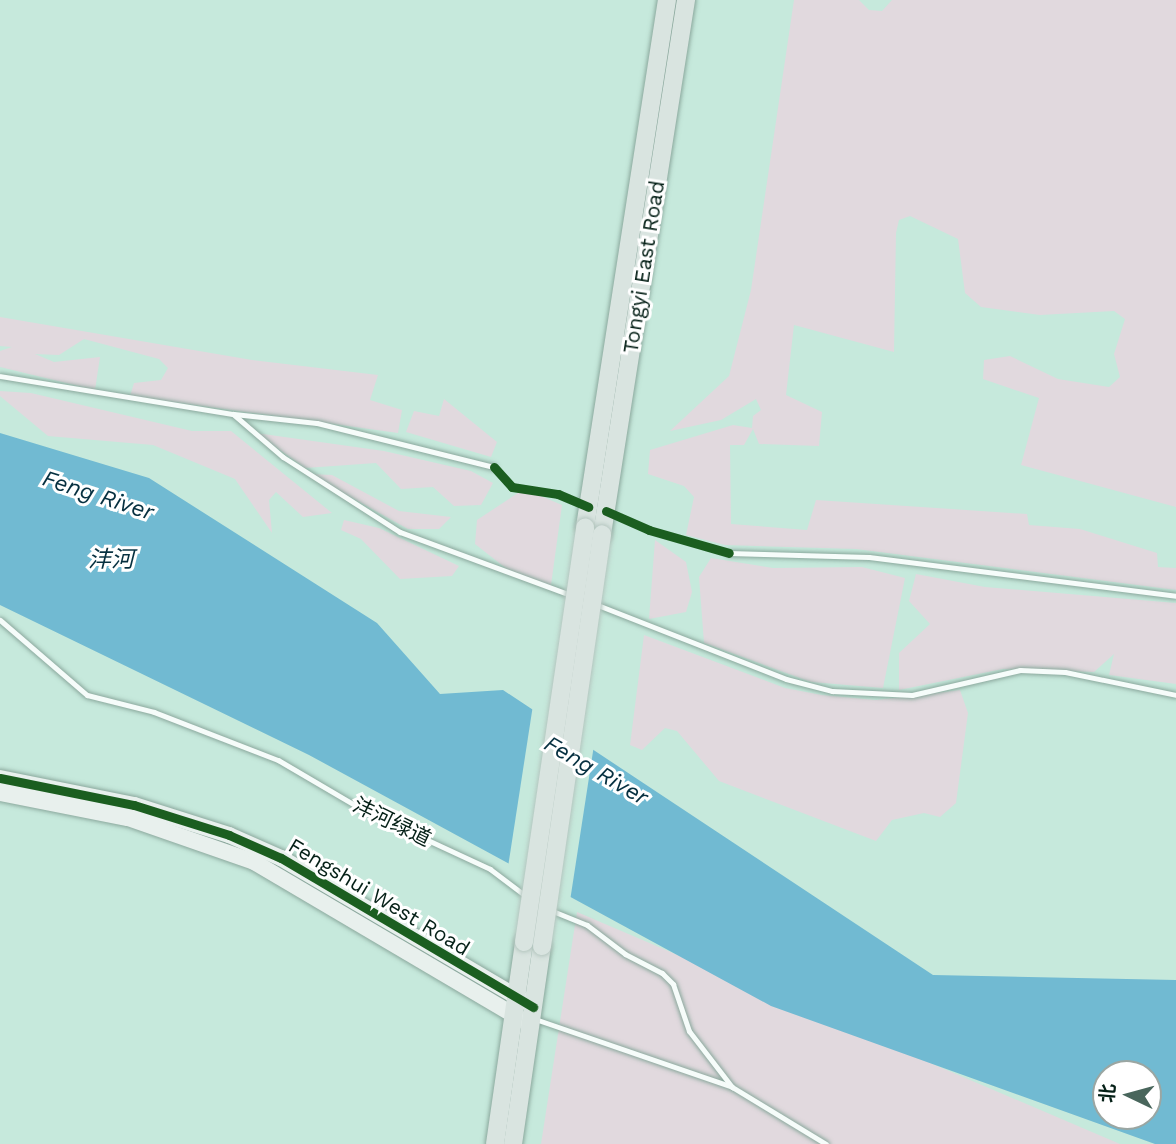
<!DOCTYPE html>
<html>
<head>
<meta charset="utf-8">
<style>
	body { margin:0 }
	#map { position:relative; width:1176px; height:1144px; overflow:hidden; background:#c6e9dc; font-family:"Work Sans","Noto Sans SC",sans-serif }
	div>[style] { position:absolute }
	.green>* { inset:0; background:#e1d9de }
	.water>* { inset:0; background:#71bad2 }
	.pier>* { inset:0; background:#c6e9dc }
	.roads { filter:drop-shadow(0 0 2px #8ba89d) drop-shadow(0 0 2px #8ba89d) }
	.lane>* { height:5px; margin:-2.5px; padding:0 2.5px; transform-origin:2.5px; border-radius:2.5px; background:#f6fcfa }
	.secondary>* { height:16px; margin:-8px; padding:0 8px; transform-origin:8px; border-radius:8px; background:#e8f0ed }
	.primary>* { height:18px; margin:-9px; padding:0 9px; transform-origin:9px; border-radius:9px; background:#d9e4e0 }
	.bridges { filter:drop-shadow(0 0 2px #b4c6bf) drop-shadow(0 0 2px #b4c6bf) }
	.primary-bridge>* { height:18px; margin:-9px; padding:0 9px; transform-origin:9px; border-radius:9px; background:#d9e4e0 }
	.cycleway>* { height:9px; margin:-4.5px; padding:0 4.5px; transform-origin:4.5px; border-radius:4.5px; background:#1b5e20 }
	span { translate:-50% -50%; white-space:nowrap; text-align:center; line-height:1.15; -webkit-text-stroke:6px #fff; paint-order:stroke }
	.street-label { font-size:21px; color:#052017 }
	.water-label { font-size:23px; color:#063040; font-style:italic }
	.north { position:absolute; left:1092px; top:1060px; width:70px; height:70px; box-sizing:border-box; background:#fff; border:2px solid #9ba6a2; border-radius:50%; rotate:275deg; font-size:19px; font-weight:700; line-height:28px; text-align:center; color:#052017 }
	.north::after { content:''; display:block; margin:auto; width:24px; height:32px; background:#49665c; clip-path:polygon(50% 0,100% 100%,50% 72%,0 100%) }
</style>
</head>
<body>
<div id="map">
	<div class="green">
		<div style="clip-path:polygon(794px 0,859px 0,869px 10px,882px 11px,892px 0,1176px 0,1176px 507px,1021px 465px,1039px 398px,983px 379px,984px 360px,1010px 356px,1058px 379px,1109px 387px,1120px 377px,1114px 354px,1125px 319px,1114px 311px,1040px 315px,981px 307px,965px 293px,958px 239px,910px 216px,899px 220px,896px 233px,894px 352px,794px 325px,786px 395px,822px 412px,819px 446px,759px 444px,753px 429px,744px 445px,730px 445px,731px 524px,807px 530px,816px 500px,1027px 514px,1029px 525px,1080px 529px,1157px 553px,1158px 567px,1176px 568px,1176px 590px,856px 549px,725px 545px,686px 535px,694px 497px,684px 486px,648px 474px,650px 450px,733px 425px,752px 428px,753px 416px,761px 410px,756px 399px,721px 420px,670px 431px,729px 376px,751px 290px)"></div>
		<div style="clip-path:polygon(0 317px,252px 360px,378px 375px,370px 400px,402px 410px,398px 433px,130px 396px,134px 383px,161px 380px,168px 368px,159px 359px,84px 339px,59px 355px,35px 354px,54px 362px,100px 357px,95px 390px,0 367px,0 351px,12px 347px,0 346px)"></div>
		<div style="clip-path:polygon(0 391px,31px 393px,192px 431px,231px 431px,332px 513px,303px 517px,276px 492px,269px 500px,272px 533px,235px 479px,153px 445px,48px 436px,0 396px)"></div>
		<div style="clip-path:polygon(444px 399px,497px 442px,491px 457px,406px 432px,414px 411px,439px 416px)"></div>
		<div style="clip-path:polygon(256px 433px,384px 451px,471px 471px,493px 483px,481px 505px,454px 506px,433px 487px,401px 489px,376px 463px,305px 468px)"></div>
		<div style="clip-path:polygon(309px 474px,332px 475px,399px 511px,451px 517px,439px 529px,408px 529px)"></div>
		<div style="clip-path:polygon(524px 489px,562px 505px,551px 585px,512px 573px,475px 544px,477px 520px)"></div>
		<div style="clip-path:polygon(344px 520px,379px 528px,459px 566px,452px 576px,400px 579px,361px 539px,341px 530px)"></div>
		<div style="clip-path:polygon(655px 540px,686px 562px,692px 592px,686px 612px,649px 619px)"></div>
		<div style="clip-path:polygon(711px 558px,773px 568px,862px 567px,905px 578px,883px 688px,811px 682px,704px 643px,699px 577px)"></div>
		<div style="clip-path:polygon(916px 574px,985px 587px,1176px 603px,1176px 684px,1109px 675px,1114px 654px,1094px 672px,1003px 669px,899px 690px,899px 653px,930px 624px,909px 601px)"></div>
		<div style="clip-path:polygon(644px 635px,785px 688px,822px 695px,876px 700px,960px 690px,968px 713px,956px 803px,940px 817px,924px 813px,892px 820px,876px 841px,719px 781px,677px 731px,665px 728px,642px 750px,630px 745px)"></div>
		<div style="clip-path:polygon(577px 912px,1120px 1144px,541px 1144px)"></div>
	</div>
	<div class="water">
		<div style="clip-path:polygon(evenodd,0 433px,149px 478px,377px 623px,440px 694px,503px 690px,933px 975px,1176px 980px,1176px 1144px,1155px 1144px,771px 1006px,309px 755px,0 605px,0 433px,1106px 1074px,1148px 1074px,1148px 1116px,1106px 1116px,1106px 1074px)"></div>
	</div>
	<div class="pier">
		<div style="clip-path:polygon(533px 705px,594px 745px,570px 901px,508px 867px)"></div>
	</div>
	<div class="roads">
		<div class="lane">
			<div style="left:0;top:376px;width:236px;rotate:9.3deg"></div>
			<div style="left:233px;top:414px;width:66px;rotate:40.7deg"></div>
			<div style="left:283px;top:457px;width:139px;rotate:32.7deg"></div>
			<div style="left:400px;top:532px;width:184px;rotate:20.3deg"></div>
			<div style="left:234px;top:414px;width:83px;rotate:6.2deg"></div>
			<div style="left:317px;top:423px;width:182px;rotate:14deg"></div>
			<div style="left:729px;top:553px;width:140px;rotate:1.6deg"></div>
			<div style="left:869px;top:557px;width:309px;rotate:7.2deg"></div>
			<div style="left:595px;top:604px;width:205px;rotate:21.4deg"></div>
			<div style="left:786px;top:679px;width:48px;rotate:14.6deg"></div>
			<div style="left:832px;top:691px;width:80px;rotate:2.9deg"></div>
			<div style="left:912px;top:695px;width:111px;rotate:-13deg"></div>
			<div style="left:1020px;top:670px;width:45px;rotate:2.5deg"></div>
			<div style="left:1065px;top:672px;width:113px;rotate:11.7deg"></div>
			<div style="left:0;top:620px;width:115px;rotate:40.8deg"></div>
			<div style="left:87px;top:695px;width:69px;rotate:14.2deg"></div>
			<div style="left:154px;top:712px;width:133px;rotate:21.2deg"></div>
			<div style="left:278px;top:760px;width:101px;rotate:30.4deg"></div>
			<div style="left:365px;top:811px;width:138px;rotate:24.9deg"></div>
			<div style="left:490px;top:869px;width:46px;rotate:37.1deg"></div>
			<div style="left:550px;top:910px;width:40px;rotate:22deg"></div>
			<div style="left:587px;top:925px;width:48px;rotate:37.3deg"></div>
			<div style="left:625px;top:954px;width:42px;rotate:27.2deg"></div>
			<div style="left:662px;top:973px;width:16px;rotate:45deg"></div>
			<div style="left:673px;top:984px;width:50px;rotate:71.2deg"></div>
			<div style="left:689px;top:1031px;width:71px;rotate:52.5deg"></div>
			<div style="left:535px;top:1019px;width:208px;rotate:19deg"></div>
			<div style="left:732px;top:1087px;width:110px;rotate:31.2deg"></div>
		</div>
		<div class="secondary">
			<div style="left:0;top:778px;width:137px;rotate:11.4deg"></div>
			<div style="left:134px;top:805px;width:100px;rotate:17.5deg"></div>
			<div style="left:229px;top:835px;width:57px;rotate:23.9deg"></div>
			<div style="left:281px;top:858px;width:283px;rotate:30.5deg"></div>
			<div style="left:0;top:793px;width:130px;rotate:11.1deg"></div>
			<div style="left:128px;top:818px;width:133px;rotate:19.2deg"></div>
			<div style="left:254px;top:862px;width:311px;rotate:30.5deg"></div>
		</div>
		<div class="primary">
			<div style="left:585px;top:527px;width:533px;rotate:-81.16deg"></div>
			<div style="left:602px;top:534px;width:541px;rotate:-81.06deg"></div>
			<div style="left:495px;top:1144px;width:204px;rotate:-81.8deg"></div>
			<div style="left:513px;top:1144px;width:200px;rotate:-81.7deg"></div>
		</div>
	</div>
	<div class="bridges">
		<div class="primary-bridge">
			<div style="left:524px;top:942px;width:419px;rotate:-81.6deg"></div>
			<div style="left:542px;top:946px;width:416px;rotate:-81.7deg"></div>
		</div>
	</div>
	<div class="cycleway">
		<div style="left:494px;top:467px;width:27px;rotate:48deg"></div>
		<div style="left:512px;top:487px;width:47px;rotate:8.7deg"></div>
		<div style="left:558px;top:494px;width:33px;rotate:23deg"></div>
		<div style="left:606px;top:511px;width:47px;rotate:23.8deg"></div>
		<div style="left:649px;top:530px;width:83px;rotate:16deg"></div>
		<div style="left:0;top:778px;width:137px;rotate:11.4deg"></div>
		<div style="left:134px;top:805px;width:100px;rotate:17.5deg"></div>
		<div style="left:229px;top:835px;width:57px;rotate:23.9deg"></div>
		<div style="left:281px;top:858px;width:293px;rotate:30.6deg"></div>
	</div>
	<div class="street-label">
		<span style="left:644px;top:267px;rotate:-81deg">Tongyi East Road</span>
		<span style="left:392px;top:822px;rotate:26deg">沣河绿道</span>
		<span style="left:379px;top:897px;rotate:31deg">Fengshui West Road</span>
	</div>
	<div class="water-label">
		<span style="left:98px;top:496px;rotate:18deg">Feng River</span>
		<span style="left:111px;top:560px">沣河</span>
		<span style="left:596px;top:771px;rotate:30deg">Feng River</span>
	</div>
	<div class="north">北</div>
</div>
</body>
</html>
